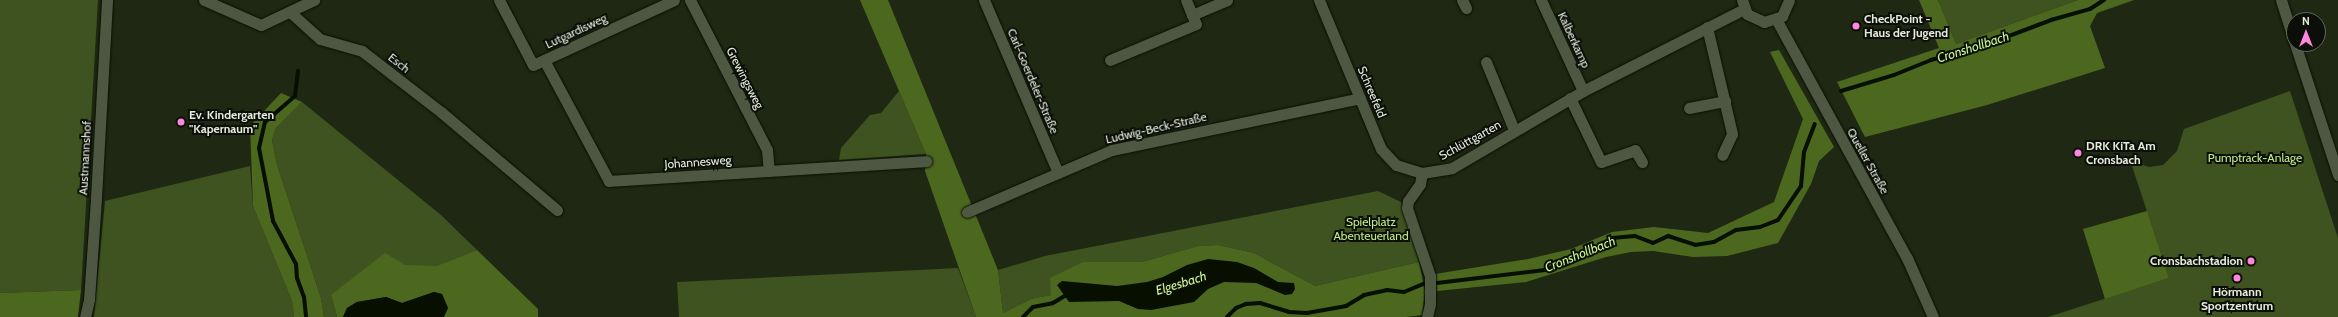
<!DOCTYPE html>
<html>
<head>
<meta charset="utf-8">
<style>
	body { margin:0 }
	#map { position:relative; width:2338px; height:317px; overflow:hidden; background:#1f2813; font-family:Cabin,sans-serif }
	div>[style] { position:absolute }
	.green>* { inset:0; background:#3e531f }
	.forest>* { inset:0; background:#4c681f }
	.water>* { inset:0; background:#070f00 }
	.stream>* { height:4px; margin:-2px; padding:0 2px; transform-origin:2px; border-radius:2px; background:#070f00 }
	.roads { filter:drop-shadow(0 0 1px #091001) drop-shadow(0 0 1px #091001) }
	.minor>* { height:11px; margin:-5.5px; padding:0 5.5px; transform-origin:5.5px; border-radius:5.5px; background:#4d5741 }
	.secondary>* { height:11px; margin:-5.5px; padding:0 5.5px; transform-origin:5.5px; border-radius:5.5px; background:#4d5741 }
	.dots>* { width:11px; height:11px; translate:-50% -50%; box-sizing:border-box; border:2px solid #0b0f07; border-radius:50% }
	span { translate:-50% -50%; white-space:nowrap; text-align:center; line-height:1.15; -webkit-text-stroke:4px #0b0f07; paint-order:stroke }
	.poi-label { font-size:12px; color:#e5ecde; font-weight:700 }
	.left { translate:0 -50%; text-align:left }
	.right { translate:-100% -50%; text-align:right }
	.street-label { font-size:12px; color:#e5ecde }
	.park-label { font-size:12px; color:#c0eb87 }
	.water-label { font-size:13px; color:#caf591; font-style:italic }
	.north { position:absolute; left:2286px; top:12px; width:40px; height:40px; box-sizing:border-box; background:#0b0f07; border:1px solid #62675d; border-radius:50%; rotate:0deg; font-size:11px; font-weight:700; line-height:16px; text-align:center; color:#e5ecde }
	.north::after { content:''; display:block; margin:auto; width:14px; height:18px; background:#ff85df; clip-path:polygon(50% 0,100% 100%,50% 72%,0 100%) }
</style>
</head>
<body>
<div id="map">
	<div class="green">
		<div style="clip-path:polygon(0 0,98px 0,81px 290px,0 293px)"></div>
		<div style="clip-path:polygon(1938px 0,2078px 0,1956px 44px)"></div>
		<div style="clip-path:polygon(899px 91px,926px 154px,839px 160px,841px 148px,870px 115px,881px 113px)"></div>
		<div style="clip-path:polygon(2290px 91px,2338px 238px,2338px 317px,2048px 317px,2169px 278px,2129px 157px,2139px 164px,2149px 167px,2163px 165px,2177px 151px,2184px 129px)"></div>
		<div style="clip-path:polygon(302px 102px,441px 215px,477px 250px,436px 266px,405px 266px,331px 295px,337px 317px,324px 317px,321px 298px,277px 165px,272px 140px,276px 128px)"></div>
		<div style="clip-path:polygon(250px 166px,253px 206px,292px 301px,294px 317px,94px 317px,105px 201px)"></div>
		<div style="clip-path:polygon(1378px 191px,1401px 202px,1419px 262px,1315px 286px,1254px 253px,1218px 245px,1198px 246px,1142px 262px,1083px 262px,1051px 295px,1031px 299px,1003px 313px,998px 270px,1045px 256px)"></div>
		<div style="clip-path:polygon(958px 268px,976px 317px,679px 317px,677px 282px)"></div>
	</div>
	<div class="forest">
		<div style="clip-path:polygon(860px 0,888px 0,998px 270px,1003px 313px,1031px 299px,1051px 295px,1050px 278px,1083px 262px,1142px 262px,1198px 246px,1218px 245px,1254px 253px,1315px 286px,1419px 262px,1425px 291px,1422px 315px,1406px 317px,976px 317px,925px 171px,926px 154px)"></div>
		<div style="clip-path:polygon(1919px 0,1938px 0,1956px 44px,2078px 0,2134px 0,2097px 13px,2090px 26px,2105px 68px,1987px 105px,1865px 137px,1837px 82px,1939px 48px)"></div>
		<div style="clip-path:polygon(1779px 50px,1834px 147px,1819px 161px,1811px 184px,1778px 243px,1727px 256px,1693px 257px,1653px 251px,1631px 252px,1606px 257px,1526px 282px,1437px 291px,1435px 274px,1528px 259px,1571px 249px,1612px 232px,1654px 227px,1708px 233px,1774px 202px,1803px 119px,1770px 52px)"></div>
		<div style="clip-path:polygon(281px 93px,302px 102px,276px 128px,272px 140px,277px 165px,321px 298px,324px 317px,294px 317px,292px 301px,253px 206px,250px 126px)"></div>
		<div style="clip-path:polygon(2147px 211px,2169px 278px,2105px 299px,2083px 229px)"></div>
		<div style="clip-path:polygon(477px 250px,538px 309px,538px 317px,443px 317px,448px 308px,442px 294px,434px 292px,402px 303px,386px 297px,357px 302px,347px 308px,343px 317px,337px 317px,331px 295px,385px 253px,405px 265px,436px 266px)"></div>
		<div style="clip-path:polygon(81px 290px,78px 317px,0 317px,0 293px)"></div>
	</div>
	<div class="water">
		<div style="clip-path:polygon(1208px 259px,1237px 262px,1254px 268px,1278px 282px,1294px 283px,1295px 289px,1292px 294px,1285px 295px,1256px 283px,1224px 282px,1208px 289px,1194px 302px,1151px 310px,1138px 309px,1119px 301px,1069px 302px,1057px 285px,1062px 281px,1117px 286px,1147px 282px,1163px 277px,1187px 265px)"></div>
		<div style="clip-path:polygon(434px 292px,442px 294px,448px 308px,444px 317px,343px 317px,347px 308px,357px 302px,386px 297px,402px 303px)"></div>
	</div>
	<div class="stream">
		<div style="left:298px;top:71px;width:25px;rotate:97deg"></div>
		<div style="left:295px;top:96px;width:40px;rotate:139deg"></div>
		<div style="left:265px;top:122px;width:27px;rotate:103deg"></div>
		<div style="left:259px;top:148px;width:74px;rotate:79.1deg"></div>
		<div style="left:273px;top:221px;width:49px;rotate:61.9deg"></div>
		<div style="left:296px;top:264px;width:14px;rotate:86deg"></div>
		<div style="left:297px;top:278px;width:20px;rotate:70deg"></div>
		<div style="left:304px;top:297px;width:20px;rotate:84deg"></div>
		<div style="left:1841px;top:91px;width:55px;rotate:-16.8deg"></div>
		<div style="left:1894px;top:75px;width:40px;rotate:-22deg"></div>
		<div style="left:1931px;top:60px;width:51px;rotate:-14.9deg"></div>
		<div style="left:1980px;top:47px;width:76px;rotate:-20.8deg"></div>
		<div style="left:2051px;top:20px;width:41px;rotate:-15.8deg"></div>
		<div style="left:2090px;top:9px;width:17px;rotate:-33deg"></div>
		<div style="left:1437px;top:283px;width:109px;rotate:-6.9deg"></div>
		<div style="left:1545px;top:270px;width:55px;rotate:-22.4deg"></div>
		<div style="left:1596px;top:249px;width:19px;rotate:-35deg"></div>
		<div style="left:1612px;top:238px;width:23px;rotate:-5deg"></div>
		<div style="left:1635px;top:236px;width:19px;rotate:21deg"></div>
		<div style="left:1653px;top:243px;width:17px;rotate:-25deg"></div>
		<div style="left:1668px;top:236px;width:28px;rotate:18deg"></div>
		<div style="left:1695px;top:245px;width:19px;rotate:-9deg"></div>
		<div style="left:1714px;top:242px;width:25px;rotate:-29deg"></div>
		<div style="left:1736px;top:230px;width:24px;rotate:-7deg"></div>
		<div style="left:1760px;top:227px;width:19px;rotate:-21deg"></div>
		<div style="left:1778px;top:220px;width:41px;rotate:-55.9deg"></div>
		<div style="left:1801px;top:186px;width:34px;rotate:-85deg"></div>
		<div style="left:1804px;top:152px;width:30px;rotate:-69deg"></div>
		<div style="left:1023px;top:317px;width:14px;rotate:-45deg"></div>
		<div style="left:1033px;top:307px;width:20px;rotate:-11deg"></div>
		<div style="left:1053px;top:303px;width:17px;rotate:-31deg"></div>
		<div style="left:1227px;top:317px;width:13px;rotate:-45deg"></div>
		<div style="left:1236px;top:308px;width:11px;rotate:-22deg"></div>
		<div style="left:1246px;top:304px;width:14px;rotate:-4deg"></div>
		<div style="left:1260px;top:303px;width:30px;rotate:17deg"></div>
		<div style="left:1289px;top:312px;width:18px;rotate:3deg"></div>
		<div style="left:1307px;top:313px;width:40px;rotate:-10deg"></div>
		<div style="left:1346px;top:306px;width:21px;rotate:-31deg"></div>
		<div style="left:1364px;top:295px;width:24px;rotate:-12deg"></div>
		<div style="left:1387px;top:290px;width:17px;rotate:7deg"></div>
		<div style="left:1404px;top:292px;width:21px;rotate:-23deg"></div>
	</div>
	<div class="roads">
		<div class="minor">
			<div style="left:204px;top:0;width:62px;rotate:23.7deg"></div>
			<div style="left:261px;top:25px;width:59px;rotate:-25.3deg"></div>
			<div style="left:499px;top:0;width:73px;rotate:62.4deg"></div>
			<div style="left:533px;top:65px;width:155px;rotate:-24.7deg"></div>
			<div style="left:690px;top:0;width:169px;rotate:62.8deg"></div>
			<div style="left:767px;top:150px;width:21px;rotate:85deg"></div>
			<div style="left:984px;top:0;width:188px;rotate:66.8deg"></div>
			<div style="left:1186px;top:0;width:16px;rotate:68deg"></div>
			<div style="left:1192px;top:15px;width:38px;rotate:-23deg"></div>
			<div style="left:1319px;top:0;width:161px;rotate:67.4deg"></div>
			<div style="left:1381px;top:149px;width:22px;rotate:47deg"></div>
			<div style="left:1396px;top:165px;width:27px;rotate:17deg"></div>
			<div style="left:1422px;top:173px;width:30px;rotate:-9deg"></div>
			<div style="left:1452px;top:168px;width:152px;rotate:-30.4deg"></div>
			<div style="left:1583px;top:91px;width:181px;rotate:-27deg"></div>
			<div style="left:1462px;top:0;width:9px;rotate:63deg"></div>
			<div style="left:1541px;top:0;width:100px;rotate:65.2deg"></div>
			<div style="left:2281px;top:0;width:43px;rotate:72.4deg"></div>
			<div style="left:290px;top:12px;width:40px;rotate:42deg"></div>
			<div style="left:320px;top:39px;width:44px;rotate:15.9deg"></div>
			<div style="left:362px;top:51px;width:100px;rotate:37.7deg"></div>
			<div style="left:441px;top:112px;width:152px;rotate:40.2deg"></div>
			<div style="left:1707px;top:27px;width:110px;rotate:76.8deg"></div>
			<div style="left:1732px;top:134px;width:23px;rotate:115deg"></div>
			<div style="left:2295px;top:44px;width:138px;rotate:71.8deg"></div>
			<div style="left:544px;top:60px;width:137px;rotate:61.8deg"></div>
			<div style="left:609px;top:181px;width:318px;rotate:-3.6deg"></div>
			<div style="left:1110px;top:60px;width:93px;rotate:-22.7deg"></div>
			<div style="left:1196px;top:24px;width:10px;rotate:-114deg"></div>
			<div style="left:1486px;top:62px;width:74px;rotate:67.6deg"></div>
			<div style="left:1570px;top:98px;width:71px;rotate:64.2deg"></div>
			<div style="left:1601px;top:162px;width:36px;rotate:-19deg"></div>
			<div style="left:1635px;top:150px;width:14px;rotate:60deg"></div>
			<div style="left:1689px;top:108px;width:37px;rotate:-11deg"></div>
			<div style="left:1422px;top:173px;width:11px;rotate:100deg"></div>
			<div style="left:1420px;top:184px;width:21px;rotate:125deg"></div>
			<div style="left:1408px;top:201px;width:7px;rotate:98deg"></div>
			<div style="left:1407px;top:208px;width:72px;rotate:71.3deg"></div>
			<div style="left:1430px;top:276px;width:28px;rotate:90deg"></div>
			<div style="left:1430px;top:304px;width:13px;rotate:103deg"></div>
			<div style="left:967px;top:212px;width:158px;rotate:-23.2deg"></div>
			<div style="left:1112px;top:150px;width:253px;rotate:-11.8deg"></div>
			<div style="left:85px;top:317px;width:18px;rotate:-77deg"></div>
			<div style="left:89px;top:299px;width:101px;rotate:-86deg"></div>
			<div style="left:96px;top:198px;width:198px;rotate:-86.8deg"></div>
		</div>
		<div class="secondary">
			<div style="left:1742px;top:0;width:15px;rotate:70deg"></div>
			<div style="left:1747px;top:14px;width:19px;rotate:25deg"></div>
			<div style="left:1764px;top:22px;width:19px;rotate:-18deg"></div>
			<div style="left:1782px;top:16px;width:17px;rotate:-66deg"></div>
			<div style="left:1776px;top:19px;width:273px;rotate:61.3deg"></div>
			<div style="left:1907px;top:258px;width:64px;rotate:66.2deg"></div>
		</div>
	</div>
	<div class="dots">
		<div style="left:1856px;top:26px;background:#ff85df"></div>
		<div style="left:181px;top:122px;background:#ff85df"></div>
		<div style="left:2078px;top:153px;background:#ff85df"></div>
		<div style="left:2251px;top:261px;background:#ff85df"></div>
		<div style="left:2237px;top:278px;background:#ff85df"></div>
	</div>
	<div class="poi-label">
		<span class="left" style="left:1864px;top:26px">CheckPoint -<br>Haus der Jugend</span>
		<span class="left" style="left:189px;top:122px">Ev. Kindergarten<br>"Kapernaum"</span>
		<span class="left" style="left:2086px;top:153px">DRK KiTa Am<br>Cronsbach</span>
		<span class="right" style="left:2243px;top:261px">Cronsbachstadion</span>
		<span style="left:2237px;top:299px">Hörmann<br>Sportzentrum</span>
	</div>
	<div class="street-label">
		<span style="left:576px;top:31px;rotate:-25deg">Lutgardisweg</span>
		<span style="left:1574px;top:40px;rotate:65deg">Kalberkamp</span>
		<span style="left:399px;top:63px;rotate:38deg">Esch</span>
		<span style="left:745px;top:78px;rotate:63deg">Grewingsweg</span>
		<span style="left:1033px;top:81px;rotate:67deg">Carl-Goerdeler-Straße</span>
		<span style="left:1372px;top:92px;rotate:67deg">Schreefeld</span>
		<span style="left:1156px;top:128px;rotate:-13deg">Ludwig-Beck-Straße</span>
		<span style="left:1470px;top:140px;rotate:-29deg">Schlüttgarten</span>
		<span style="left:85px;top:158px;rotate:-87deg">Austmannshof</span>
		<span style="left:1868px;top:161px;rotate:61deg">Queller Straße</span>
		<span style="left:698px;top:162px;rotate:-4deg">Johannesweg</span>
	</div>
	<div class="park-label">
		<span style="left:2255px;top:158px">Pumptrack-Anlage</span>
		<span style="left:1371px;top:229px">Spielplatz<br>Abenteuerland</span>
	</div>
	<div class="water-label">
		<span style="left:1973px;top:47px;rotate:-18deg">Cronshollbach</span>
		<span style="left:1580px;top:254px;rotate:-22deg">Cronshollbach</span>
		<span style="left:1181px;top:283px;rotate:-17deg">Elgesbach</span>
	</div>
	<div class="north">N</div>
</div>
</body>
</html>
